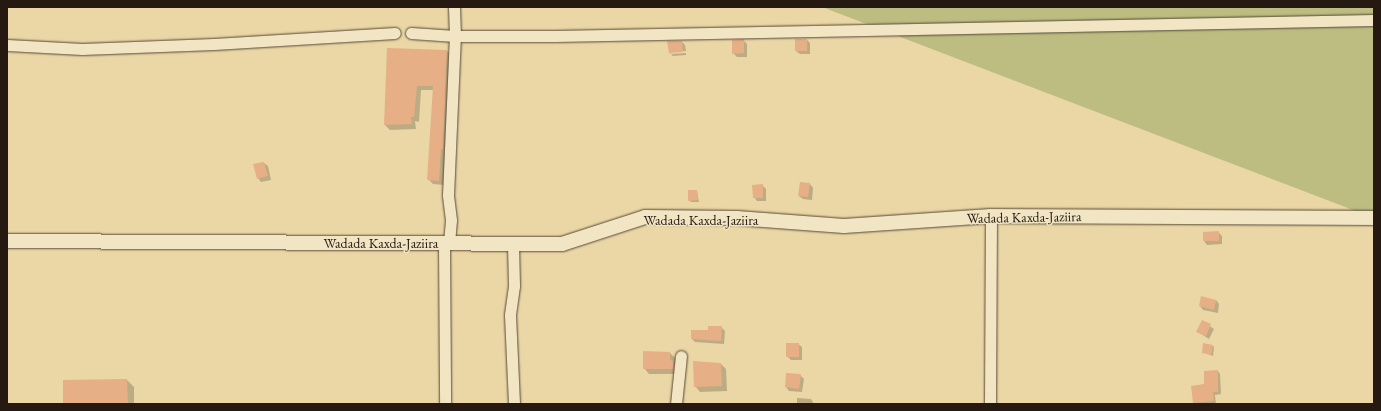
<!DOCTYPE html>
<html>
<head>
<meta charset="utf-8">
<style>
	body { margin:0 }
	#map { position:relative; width:1381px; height:411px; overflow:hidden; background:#ead7a5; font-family:"EB Garamond",serif }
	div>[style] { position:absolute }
	.green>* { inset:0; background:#bdbd82 }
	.shadow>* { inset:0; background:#0003 }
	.building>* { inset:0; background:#e7af86 }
	.roads { filter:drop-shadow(0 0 1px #574836) drop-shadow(0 0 1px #574836) }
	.minor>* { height:11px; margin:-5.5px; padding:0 5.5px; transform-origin:5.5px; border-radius:5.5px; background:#f1e5c4 }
	.tertiary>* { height:14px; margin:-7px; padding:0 7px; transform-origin:7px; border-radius:7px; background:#f1e5c4 }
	span { translate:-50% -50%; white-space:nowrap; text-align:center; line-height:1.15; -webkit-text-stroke:3px #f1e5c4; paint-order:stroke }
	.street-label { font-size:14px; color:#261911 }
	.frame { position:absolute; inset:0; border:8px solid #261911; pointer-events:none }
</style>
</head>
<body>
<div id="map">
	<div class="green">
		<div style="clip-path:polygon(822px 7px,1374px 7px,1374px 218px)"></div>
	</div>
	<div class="shadow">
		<div style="clip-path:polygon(743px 40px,747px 44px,747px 57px,737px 57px,733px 53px)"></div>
		<div style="clip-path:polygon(807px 40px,810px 43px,810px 54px,800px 54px,796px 51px)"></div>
		<div style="clip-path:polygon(682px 42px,685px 45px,686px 51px,671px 52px,671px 54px,686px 53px,686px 55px,673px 56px,670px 53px)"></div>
		<div style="clip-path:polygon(388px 49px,447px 51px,452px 56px,444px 185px,433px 184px,428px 179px,434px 90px,421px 90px,419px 122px,415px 121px,416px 129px,390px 130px,385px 125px)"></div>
		<div style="clip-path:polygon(264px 163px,268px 166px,271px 180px,261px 182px,258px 178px)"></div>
		<div style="clip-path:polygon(810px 184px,813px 188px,812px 200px,803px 199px,799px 196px)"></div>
		<div style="clip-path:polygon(762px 185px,766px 189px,766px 201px,757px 201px,754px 197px)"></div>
		<div style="clip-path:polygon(697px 191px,699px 202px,691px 202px,689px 200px)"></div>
		<div style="clip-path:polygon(1204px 232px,1218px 232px,1222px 236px,1222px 244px,1207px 245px,1204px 241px)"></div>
		<div style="clip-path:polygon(1216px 300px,1219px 304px,1218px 313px,1203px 310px,1200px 306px)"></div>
		<div style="clip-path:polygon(1202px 321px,1214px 329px,1209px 339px,1198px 332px)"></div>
		<div style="clip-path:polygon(721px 327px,725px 331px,724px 344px,695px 342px,692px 339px)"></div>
		<div style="clip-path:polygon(798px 344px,802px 347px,802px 360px,791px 360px,787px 356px)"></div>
		<div style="clip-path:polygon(1213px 346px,1214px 347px,1213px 356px,1203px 352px)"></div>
		<div style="clip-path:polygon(670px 353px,675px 358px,678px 374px,649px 374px,644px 368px)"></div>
		<div style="clip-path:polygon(721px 364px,726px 369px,727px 391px,700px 392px,695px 386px)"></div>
		<div style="clip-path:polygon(1218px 371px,1220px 374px,1221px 394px,1215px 395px,1216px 404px,1195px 404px,1194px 403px,1205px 385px)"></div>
		<div style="clip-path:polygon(800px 375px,804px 379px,802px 392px,789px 391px,786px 387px)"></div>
		<div style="clip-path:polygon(127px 380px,134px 387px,134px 404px,64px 404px)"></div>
		<div style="clip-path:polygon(797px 398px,811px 399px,814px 404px,797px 404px)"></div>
	</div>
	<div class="building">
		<div style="clip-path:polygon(744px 39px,744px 53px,732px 54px,732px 40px)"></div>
		<div style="clip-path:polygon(795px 39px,807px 39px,807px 51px,795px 51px)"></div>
		<div style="clip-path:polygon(667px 41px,682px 41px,683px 52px,669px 53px)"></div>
		<div style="clip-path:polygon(387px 48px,447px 50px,443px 149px,441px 149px,439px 181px,427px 180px,433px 86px,417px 86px,414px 117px,411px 117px,412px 124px,384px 125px)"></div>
		<div style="clip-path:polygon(264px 162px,268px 176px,257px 179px,253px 164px)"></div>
		<div style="clip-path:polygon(800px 182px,810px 183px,808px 197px,798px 196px)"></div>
		<div style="clip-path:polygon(763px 184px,763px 198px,753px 198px,752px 185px)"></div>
		<div style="clip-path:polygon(688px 190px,697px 190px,698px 200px,688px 201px)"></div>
		<div style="clip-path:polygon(1219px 231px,1219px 241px,1203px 241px,1203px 232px)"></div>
		<div style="clip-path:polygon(1201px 296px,1216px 300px,1214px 310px,1199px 306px)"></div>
		<div style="clip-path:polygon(1202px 320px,1211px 324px,1206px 336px,1196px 332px)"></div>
		<div style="clip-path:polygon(708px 326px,722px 326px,721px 341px,691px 339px,691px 330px,708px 330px)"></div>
		<div style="clip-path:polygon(786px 343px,799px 343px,799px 357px,786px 357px)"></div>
		<div style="clip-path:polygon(1203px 343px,1213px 345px,1211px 355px,1202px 353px)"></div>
		<div style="clip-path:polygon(643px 351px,670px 352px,670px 360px,673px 361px,673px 369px,643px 369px)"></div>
		<div style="clip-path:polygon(693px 361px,721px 363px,722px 386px,694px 387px)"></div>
		<div style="clip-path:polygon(1218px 370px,1218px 392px,1213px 392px,1214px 401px,1193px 403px,1191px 386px,1204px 384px,1204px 371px)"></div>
		<div style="clip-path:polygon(786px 373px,801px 374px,799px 389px,785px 387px)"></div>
		<div style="clip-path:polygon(127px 379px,128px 404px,63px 404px,63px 380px)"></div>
	</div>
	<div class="roads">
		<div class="minor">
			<div style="left:411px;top:33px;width:44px;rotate:3.9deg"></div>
			<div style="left:455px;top:36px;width:100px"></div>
			<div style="left:555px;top:36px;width:819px;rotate:-1.12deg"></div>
			<div style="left:7px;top:45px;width:75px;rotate:3.1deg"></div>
			<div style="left:82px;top:49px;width:132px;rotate:-2.2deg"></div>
			<div style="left:214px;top:44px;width:181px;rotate:-3.5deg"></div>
			<div style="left:449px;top:243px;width:23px;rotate:-85deg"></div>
			<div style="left:451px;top:220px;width:25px;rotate:-97deg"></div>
			<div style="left:448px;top:195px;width:159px;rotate:-87.5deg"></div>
			<div style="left:455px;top:36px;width:29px;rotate:-92deg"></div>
			<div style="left:444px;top:244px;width:160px;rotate:89.6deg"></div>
			<div style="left:513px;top:244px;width:42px;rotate:88.6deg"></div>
			<div style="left:514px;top:286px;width:29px;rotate:98deg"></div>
			<div style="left:510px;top:315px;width:89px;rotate:87.4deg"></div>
			<div style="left:676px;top:404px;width:48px;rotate:-84.1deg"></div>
			<div style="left:990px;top:404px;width:188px;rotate:-89.7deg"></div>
		</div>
		<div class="tertiary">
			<div style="left:7px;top:241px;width:555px;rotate:0.31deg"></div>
			<div style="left:562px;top:244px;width:87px;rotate:-18deg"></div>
			<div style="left:645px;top:217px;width:92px;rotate:0.6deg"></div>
			<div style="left:737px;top:218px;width:107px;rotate:4.3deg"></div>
			<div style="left:844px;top:226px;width:147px;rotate:-3.9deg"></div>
			<div style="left:991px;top:216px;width:383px;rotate:0.3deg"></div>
		</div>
	</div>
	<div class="street-label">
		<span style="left:1024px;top:217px;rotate:-1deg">Wadada Kaxda-Jaziira</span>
		<span style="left:701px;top:220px">Wadada Kaxda-Jaziira</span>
		<span style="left:381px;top:243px">Wadada Kaxda-Jaziira</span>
	</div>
	<div class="frame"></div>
</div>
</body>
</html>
